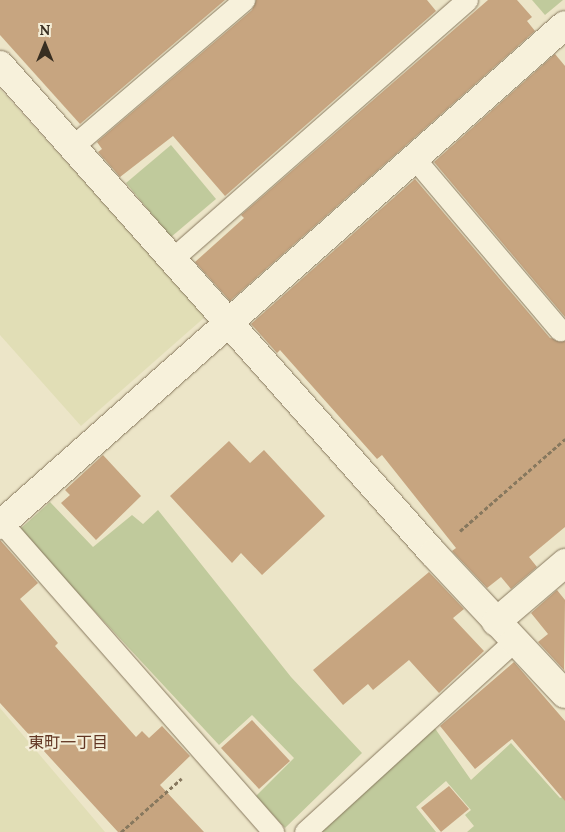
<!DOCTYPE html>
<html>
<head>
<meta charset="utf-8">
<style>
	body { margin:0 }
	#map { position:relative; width:565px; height:832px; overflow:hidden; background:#ece5c8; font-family:Lora,"Noto Sans JP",serif }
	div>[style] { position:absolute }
	.farmland>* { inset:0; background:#e1deb6 }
	.green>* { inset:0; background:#c0ca9c }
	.building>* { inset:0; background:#c7a580 }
	.path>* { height:3px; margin-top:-1.5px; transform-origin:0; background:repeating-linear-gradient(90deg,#87785e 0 4px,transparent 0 6.5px) }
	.roads { filter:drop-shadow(0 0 1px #87785e) drop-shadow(0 0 1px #87785e) }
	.lane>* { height:21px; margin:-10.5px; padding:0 10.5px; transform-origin:10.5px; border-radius:10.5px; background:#f7f1db }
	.street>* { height:28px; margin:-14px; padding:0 14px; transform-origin:14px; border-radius:14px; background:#f7f1db }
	span { translate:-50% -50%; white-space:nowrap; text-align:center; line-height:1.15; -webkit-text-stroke:4.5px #f4eed7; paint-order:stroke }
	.neighbourhood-label { font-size:16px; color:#623623 }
	.north { position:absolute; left:20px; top:20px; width:50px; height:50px; -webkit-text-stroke:4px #f4eed7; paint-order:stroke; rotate:0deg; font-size:14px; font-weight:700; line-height:20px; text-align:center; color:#382e21 }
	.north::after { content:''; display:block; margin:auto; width:18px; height:22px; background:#382e21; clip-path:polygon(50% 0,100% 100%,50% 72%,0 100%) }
</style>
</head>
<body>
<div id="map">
	<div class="farmland">
		<div style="clip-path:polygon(0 89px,206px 316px,81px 426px,0 335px)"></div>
		<div style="clip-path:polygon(0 708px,105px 832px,0 832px)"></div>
	</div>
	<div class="green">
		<div style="clip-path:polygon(532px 0,563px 0,545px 15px)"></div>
		<div style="clip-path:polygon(171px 145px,216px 199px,171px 237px,126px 183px)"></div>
		<div style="clip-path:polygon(50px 502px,93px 547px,132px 515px,143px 524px,158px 510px,291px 677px,362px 753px,285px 828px,256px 796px,294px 758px,252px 715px,219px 745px,19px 530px)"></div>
		<div style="clip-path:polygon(434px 727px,471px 780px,511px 743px,560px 798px,565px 796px,565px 832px,467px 832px,474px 826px,465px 815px,471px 810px,446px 781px,416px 807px,436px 832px,320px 832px)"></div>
	</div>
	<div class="building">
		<div style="clip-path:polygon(0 0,225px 0,80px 124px,0 35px)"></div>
		<div style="clip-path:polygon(256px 0,427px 0,436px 11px,225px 196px,173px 136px,120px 177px,98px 152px,102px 149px,97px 142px,252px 10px)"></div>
		<div style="clip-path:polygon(488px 0,517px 0,532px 17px,527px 21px,535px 31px,230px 301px,195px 262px,244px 218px,241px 215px)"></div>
		<div style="clip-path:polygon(555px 54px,565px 66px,565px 317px,434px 162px)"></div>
		<div style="clip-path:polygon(415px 179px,550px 338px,565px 341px,565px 527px,529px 557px,537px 567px,511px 589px,501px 577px,487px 588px,452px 551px,456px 548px,382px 455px,377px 459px,280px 350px,277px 353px,251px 324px)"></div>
		<div style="clip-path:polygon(229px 441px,250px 463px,264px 450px,325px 516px,262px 575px,241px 553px,232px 563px,170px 496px)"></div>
		<div style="clip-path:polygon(103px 455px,141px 496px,96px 540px,61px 503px,70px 495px,65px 490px)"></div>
		<div style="clip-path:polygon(0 540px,38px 583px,20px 599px,58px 643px,55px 646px,136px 737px,142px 731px,149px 738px,162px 726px,190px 756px,160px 785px,204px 832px,118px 832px,0 703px)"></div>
		<div style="clip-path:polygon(429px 572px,464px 609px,453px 618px,484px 651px,439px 693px,409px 660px,373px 690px,368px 684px,343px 705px,313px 670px)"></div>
		<div style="clip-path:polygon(557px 590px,565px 600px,564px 670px,538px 642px,548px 634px,531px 613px)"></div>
		<div style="clip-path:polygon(514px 662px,565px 721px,565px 801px,512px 739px,475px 769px,440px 726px)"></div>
		<div style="clip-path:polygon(252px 720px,290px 761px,259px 789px,221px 748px)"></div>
		<div style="clip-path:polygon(449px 786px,469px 809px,441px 832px,421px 808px)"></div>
	</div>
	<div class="path">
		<div style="left:460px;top:531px;width:140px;rotate:-41.2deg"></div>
		<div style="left:121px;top:832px;width:81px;rotate:-41.5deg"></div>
	</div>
	<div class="roads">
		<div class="lane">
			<div style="left:73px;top:146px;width:225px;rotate:-40.5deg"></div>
			<div style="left:414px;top:158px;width:226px;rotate:49.7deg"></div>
			<div style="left:171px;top:260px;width:394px;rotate:-41.3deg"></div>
			<div style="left:2px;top:523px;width:411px;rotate:48.7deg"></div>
			<div style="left:305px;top:832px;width:283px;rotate:-42.4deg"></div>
		</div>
		<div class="street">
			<div style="left:0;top:65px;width:652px;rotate:48.42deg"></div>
			<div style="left:433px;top:553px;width:193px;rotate:46.9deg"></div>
			<div style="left:0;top:525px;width:754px;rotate:-41.51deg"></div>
			<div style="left:496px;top:622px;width:91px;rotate:-40.5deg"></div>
		</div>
	</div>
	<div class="neighbourhood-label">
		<span style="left:68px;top:742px">東町一丁目</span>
	</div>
	<div class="north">N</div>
</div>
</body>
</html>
